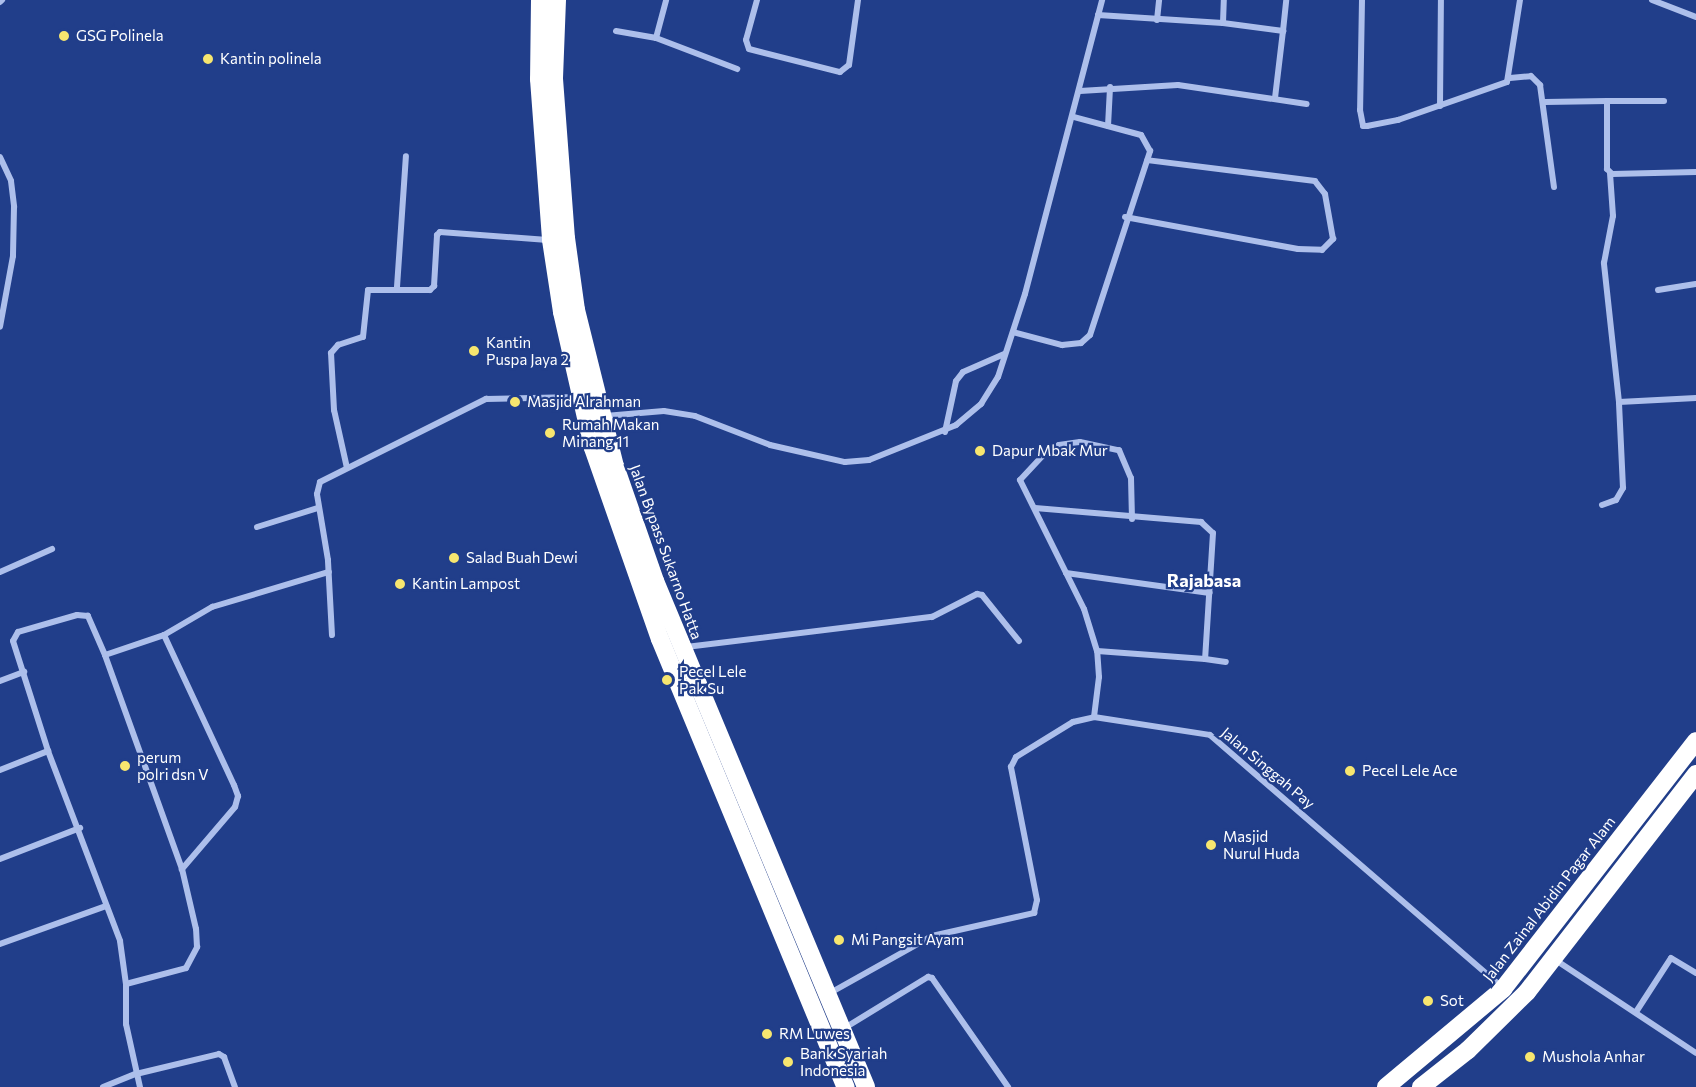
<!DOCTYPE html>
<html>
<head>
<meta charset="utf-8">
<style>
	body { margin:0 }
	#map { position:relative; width:1696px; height:1087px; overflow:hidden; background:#213e8a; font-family:Commissioner,sans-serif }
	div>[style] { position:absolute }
	.street>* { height:6px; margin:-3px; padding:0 3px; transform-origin:3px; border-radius:3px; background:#adbfeb }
	.highway>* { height:18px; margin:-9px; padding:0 9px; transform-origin:9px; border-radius:9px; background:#fff }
	.dots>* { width:16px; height:16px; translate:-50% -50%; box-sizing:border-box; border:3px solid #213e8a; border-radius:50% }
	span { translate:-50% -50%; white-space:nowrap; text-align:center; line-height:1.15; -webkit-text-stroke:4.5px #213e8a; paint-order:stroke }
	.poi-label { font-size:15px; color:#fff }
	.left { translate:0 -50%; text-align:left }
	.street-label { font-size:15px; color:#fff }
	.quarter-label { font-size:18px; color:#fff; font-weight:700 }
</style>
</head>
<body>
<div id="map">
	<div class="street">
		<div style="left:757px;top:0;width:41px;rotate:105.4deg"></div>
		<div style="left:746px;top:40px;width:9px;rotate:72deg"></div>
		<div style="left:749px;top:49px;width:94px;rotate:14.2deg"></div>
		<div style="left:840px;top:72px;width:11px;rotate:-38deg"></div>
		<div style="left:849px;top:65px;width:66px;rotate:-82.1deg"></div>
		<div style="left:1362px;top:0;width:110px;rotate:91deg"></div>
		<div style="left:1360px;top:110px;width:16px;rotate:79deg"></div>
		<div style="left:1363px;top:126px;width:4px"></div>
		<div style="left:1367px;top:126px;width:32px;rotate:-11deg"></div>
		<div style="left:1398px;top:120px;width:115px;rotate:-19.2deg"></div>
		<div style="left:1507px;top:82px;width:83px;rotate:-81deg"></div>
		<div style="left:1652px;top:0;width:47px;rotate:21.1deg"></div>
		<div style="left:0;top:2px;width:3px;rotate:-45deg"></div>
		<div style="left:1098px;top:15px;width:125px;rotate:3.7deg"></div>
		<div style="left:1223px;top:23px;width:61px;rotate:7.6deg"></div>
		<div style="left:1283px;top:31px;width:31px;rotate:-84deg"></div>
		<div style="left:1157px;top:20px;width:20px;rotate:-84deg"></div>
		<div style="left:1223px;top:23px;width:23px;rotate:-88deg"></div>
		<div style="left:616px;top:31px;width:41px;rotate:9.9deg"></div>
		<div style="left:656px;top:38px;width:87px;rotate:20.9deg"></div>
		<div style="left:656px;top:38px;width:39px;rotate:-75deg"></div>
		<div style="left:1510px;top:78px;width:21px;rotate:-5deg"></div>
		<div style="left:1531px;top:76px;width:13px;rotate:45deg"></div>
		<div style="left:1540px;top:85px;width:103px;rotate:82.2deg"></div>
		<div style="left:1080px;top:91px;width:98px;rotate:-3.5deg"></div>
		<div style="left:1178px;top:85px;width:130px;rotate:8.4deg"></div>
		<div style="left:1275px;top:98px;width:67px;rotate:-83.2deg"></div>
		<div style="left:1607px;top:101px;width:57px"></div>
		<div style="left:1545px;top:102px;width:62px;rotate:-0.9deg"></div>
		<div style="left:1607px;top:101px;width:68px;rotate:90deg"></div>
		<div style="left:1607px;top:169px;width:7px;rotate:45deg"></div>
		<div style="left:1612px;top:174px;width:84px;rotate:-1.4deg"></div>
		<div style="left:1440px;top:106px;width:106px;rotate:-89.5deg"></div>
		<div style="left:1108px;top:126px;width:39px;rotate:-87deg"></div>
		<div style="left:0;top:157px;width:26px;rotate:65deg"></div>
		<div style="left:11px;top:181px;width:26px;rotate:83deg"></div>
		<div style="left:14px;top:207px;width:49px;rotate:91.2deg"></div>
		<div style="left:13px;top:256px;width:72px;rotate:100.4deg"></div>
		<div style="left:1125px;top:217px;width:176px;rotate:10.5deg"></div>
		<div style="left:1298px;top:249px;width:24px;rotate:2deg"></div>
		<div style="left:1322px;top:250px;width:16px;rotate:-45deg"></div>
		<div style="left:1333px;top:239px;width:46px;rotate:-100.1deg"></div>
		<div style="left:1325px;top:194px;width:16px;rotate:-128deg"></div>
		<div style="left:1315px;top:181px;width:169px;rotate:-172.9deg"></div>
		<div style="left:397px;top:287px;width:131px;rotate:-86.1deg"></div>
		<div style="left:1658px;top:290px;width:38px;rotate:-9deg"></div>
		<div style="left:1013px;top:332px;width:51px;rotate:14.9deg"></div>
		<div style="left:1062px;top:345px;width:19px;rotate:-6deg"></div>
		<div style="left:1081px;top:343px;width:12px;rotate:-42deg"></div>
		<div style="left:1090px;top:335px;width:194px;rotate:-71.9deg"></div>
		<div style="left:1150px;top:151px;width:18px;rotate:-119deg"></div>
		<div style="left:1141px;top:135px;width:69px;rotate:-165deg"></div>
		<div style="left:1619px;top:402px;width:77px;rotate:-3deg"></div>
		<div style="left:605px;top:416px;width:59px;rotate:-4.8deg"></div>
		<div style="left:664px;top:411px;width:31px;rotate:9deg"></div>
		<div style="left:695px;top:416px;width:80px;rotate:21.1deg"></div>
		<div style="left:770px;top:445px;width:77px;rotate:12.8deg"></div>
		<div style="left:845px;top:462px;width:24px;rotate:-5deg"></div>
		<div style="left:869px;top:460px;width:94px;rotate:-21.9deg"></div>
		<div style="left:956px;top:425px;width:33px;rotate:-40deg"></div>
		<div style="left:981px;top:404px;width:32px;rotate:-58deg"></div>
		<div style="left:998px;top:377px;width:87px;rotate:-72deg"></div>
		<div style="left:1025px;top:294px;width:304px;rotate:-75.3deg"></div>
		<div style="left:945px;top:432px;width:52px;rotate:-77.8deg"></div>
		<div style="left:956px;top:381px;width:11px;rotate:-52deg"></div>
		<div style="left:963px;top:372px;width:45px;rotate:-23.7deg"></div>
		<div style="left:347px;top:468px;width:59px;rotate:-102.6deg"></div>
		<div style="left:334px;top:410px;width:57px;rotate:-93deg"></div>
		<div style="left:331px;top:353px;width:11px;rotate:-49deg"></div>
		<div style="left:338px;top:345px;width:26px;rotate:-18deg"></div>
		<div style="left:363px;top:337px;width:47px;rotate:-83.9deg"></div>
		<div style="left:368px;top:290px;width:62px"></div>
		<div style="left:430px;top:290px;width:6px;rotate:-45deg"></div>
		<div style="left:434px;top:286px;width:51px;rotate:-86.6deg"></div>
		<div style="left:437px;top:235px;width:4px;rotate:-45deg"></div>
		<div style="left:440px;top:232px;width:108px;rotate:4.2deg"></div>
		<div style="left:1602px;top:505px;width:15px;rotate:-20deg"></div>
		<div style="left:1616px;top:500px;width:14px;rotate:-60deg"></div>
		<div style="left:1623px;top:488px;width:86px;rotate:-92.7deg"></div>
		<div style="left:1619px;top:402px;width:140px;rotate:-96.2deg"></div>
		<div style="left:1604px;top:263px;width:48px;rotate:-79.2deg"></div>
		<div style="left:1613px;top:216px;width:43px;rotate:-94deg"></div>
		<div style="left:1035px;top:508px;width:167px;rotate:4.8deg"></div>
		<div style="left:1201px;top:522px;width:16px;rotate:43deg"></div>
		<div style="left:1213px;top:533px;width:126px;rotate:93.6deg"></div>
		<div style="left:1205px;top:659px;width:108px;rotate:-175.8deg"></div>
		<div style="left:257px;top:527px;width:64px;rotate:-17.3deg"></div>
		<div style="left:0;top:572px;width:57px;rotate:-23.9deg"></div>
		<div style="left:1066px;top:573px;width:145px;rotate:7.9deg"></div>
		<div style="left:164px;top:635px;width:56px;rotate:-30.3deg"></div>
		<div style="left:212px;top:607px;width:122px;rotate:-16.7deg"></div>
		<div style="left:332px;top:635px;width:75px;rotate:-93.1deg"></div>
		<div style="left:328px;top:560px;width:67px;rotate:-99.5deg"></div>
		<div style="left:317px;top:494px;width:12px;rotate:-76deg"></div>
		<div style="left:320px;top:482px;width:186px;rotate:-26.6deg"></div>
		<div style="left:486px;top:399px;width:93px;rotate:-1.2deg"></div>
		<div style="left:686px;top:647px;width:248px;rotate:-7deg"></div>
		<div style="left:932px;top:617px;width:51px;rotate:-27.1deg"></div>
		<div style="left:977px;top:594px;width:5px;rotate:11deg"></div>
		<div style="left:982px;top:595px;width:59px;rotate:51.2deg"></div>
		<div style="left:105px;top:655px;width:62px;rotate:-18.7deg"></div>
		<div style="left:164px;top:635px;width:166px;rotate:65deg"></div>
		<div style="left:234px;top:785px;width:12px;rotate:70deg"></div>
		<div style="left:238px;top:796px;width:11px;rotate:105deg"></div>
		<div style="left:235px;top:807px;width:82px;rotate:130.5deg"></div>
		<div style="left:1205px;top:659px;width:21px;rotate:8deg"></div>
		<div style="left:0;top:681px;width:26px;rotate:-21deg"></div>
		<div style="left:1094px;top:717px;width:40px;rotate:-82.9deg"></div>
		<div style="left:1099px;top:677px;width:26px;rotate:-94deg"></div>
		<div style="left:1097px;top:651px;width:44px;rotate:-107.2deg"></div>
		<div style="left:1084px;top:609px;width:144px;rotate:-116.4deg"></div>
		<div style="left:1020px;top:480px;width:40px;rotate:-47deg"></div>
		<div style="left:1047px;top:451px;width:13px;rotate:-27deg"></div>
		<div style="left:1059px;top:445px;width:21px;rotate:-8deg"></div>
		<div style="left:1080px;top:442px;width:40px;rotate:12deg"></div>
		<div style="left:1119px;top:450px;width:30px;rotate:67deg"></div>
		<div style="left:1131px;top:478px;width:41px;rotate:88.6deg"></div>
		<div style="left:0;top:770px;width:52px;rotate:-21.6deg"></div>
		<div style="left:0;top:859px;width:86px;rotate:-21.2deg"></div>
		<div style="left:0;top:944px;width:113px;rotate:-19.7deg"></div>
		<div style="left:1554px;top:959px;width:170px;rotate:33.5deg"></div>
		<div style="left:126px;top:984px;width:62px;rotate:-14.9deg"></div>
		<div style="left:186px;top:968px;width:24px;rotate:-62deg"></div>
		<div style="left:197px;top:947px;width:18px;rotate:-93deg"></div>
		<div style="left:196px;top:929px;width:62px;rotate:-103.1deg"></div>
		<div style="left:182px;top:869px;width:227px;rotate:-109.8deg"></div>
		<div style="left:105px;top:655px;width:43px;rotate:-113.6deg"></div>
		<div style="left:88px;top:616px;width:11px;rotate:-175deg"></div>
		<div style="left:77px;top:615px;width:61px;rotate:163.9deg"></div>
		<div style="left:18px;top:632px;width:10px;rotate:119deg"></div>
		<div style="left:13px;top:641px;width:115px;rotate:72.3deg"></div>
		<div style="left:48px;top:751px;width:203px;rotate:69.2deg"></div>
		<div style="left:120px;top:941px;width:43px;rotate:82.1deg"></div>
		<div style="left:126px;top:984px;width:40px;rotate:90deg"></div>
		<div style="left:126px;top:1024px;width:65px;rotate:77.5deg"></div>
		<div style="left:830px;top:993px;width:117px;rotate:-29.2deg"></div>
		<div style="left:932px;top:936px;width:105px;rotate:-12.7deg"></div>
		<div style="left:1034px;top:913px;width:13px;rotate:-77deg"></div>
		<div style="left:1037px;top:900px;width:136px;rotate:-101.1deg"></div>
		<div style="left:1011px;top:767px;width:11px;rotate:-63deg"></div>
		<div style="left:1016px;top:757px;width:67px;rotate:-31.6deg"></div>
		<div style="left:1073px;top:722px;width:22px;rotate:-13deg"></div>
		<div style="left:1094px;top:717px;width:117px;rotate:8.8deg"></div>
		<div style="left:1210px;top:735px;width:384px;rotate:40.8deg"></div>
		<div style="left:1636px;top:1012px;width:64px;rotate:-57.1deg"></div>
		<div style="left:1671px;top:958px;width:29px;rotate:31deg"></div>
		<div style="left:843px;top:1029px;width:100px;rotate:-31.5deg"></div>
		<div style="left:928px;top:977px;width:4px;rotate:14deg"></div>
		<div style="left:932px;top:978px;width:133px;rotate:55.1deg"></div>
		<div style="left:103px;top:1087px;width:35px;rotate:-22deg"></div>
		<div style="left:136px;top:1074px;width:85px;rotate:-13.5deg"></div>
		<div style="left:219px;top:1054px;width:6px;rotate:31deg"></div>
		<div style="left:224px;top:1057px;width:32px;rotate:70deg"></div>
	</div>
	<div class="highway">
		<div style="left:540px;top:0;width:79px;rotate:90.7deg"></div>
		<div style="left:539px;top:79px;width:161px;rotate:85.7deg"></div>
		<div style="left:551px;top:240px;width:73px;rotate:81.3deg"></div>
		<div style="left:562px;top:312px;width:139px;rotate:77.2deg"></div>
		<div style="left:593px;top:448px;width:202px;rotate:70.7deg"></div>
		<div style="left:660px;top:639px;width:485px;rotate:67.5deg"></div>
		<div style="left:557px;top:0;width:79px;rotate:92.2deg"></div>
		<div style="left:554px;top:79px;width:159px;rotate:85.7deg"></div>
		<div style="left:566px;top:238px;width:73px;rotate:82.1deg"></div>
		<div style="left:576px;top:310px;width:161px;rotate:76deg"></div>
		<div style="left:615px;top:466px;width:122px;rotate:70.8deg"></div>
		<div style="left:655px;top:581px;width:548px;rotate:67.36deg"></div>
		<div style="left:1386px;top:1087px;width:153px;rotate:-39.9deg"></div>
		<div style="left:1503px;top:989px;width:314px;rotate:-52.1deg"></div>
		<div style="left:1421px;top:1087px;width:60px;rotate:-38.2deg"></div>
		<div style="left:1468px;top:1050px;width:83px;rotate:-44.5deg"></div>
		<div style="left:1527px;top:992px;width:276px;rotate:-52.2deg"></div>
	</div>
	<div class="dots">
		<div style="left:64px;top:36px;background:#f7e66f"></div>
		<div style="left:208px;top:59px;background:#f7e66f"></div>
		<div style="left:474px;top:351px;background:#f7e66f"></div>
		<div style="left:515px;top:402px;background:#f7e66f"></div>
		<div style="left:550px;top:433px;background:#f7e66f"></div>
		<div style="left:980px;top:451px;background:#f7e66f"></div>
		<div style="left:454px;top:558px;background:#f7e66f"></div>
		<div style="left:400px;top:584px;background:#f7e66f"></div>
		<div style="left:667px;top:680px;background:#f7e66f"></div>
		<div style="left:125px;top:766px;background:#f7e66f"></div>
		<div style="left:1350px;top:771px;background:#f7e66f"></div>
		<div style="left:1211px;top:845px;background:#f7e66f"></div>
		<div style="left:839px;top:940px;background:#f7e66f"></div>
		<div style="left:1428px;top:1001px;background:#f7e66f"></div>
		<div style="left:767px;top:1034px;background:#f7e66f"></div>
		<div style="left:1530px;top:1057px;background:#f7e66f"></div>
		<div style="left:788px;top:1062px;background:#f7e66f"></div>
	</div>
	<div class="poi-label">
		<span class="left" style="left:76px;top:36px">GSG Polinela</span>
		<span class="left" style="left:220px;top:59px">Kantin polinela</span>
		<span class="left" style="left:486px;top:351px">Kantin<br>Puspa Jaya 2</span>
		<span class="left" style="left:527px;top:402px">Masjid Alrahman</span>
		<span class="left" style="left:562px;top:433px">Rumah Makan<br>Minang 11</span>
		<span class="left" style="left:992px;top:451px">Dapur Mbak Mur</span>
		<span class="left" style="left:466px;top:558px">Salad Buah Dewi</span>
		<span class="left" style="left:412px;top:584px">Kantin Lampost</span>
		<span class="left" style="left:679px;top:680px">Pecel Lele<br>Pak Su</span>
		<span class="left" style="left:137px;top:766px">perum<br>polri dsn V</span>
		<span class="left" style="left:1362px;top:771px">Pecel Lele Ace</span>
		<span class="left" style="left:1223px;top:845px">Masjid<br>Nurul Huda</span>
		<span class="left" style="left:851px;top:940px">Mi Pangsit Ayam</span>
		<span class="left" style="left:1440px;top:1001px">Sot</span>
		<span class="left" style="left:779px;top:1034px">RM Luwes</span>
		<span class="left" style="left:800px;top:1062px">Bank Syariah<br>Indonesia</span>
		<span class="left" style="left:1542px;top:1057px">Mushola Anhar</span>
	</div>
	<div class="street-label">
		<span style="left:666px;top:552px;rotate:70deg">Jalan Bypass Sukarno Hatta</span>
		<span style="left:1268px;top:768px;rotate:40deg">Jalan Singgah Pay</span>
		<span style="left:1549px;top:899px;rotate:-52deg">Jalan Zainal Abidin Pagar Alam</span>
	</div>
	<div class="quarter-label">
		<span style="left:1204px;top:580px">Rajabasa</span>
	</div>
</div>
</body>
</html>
